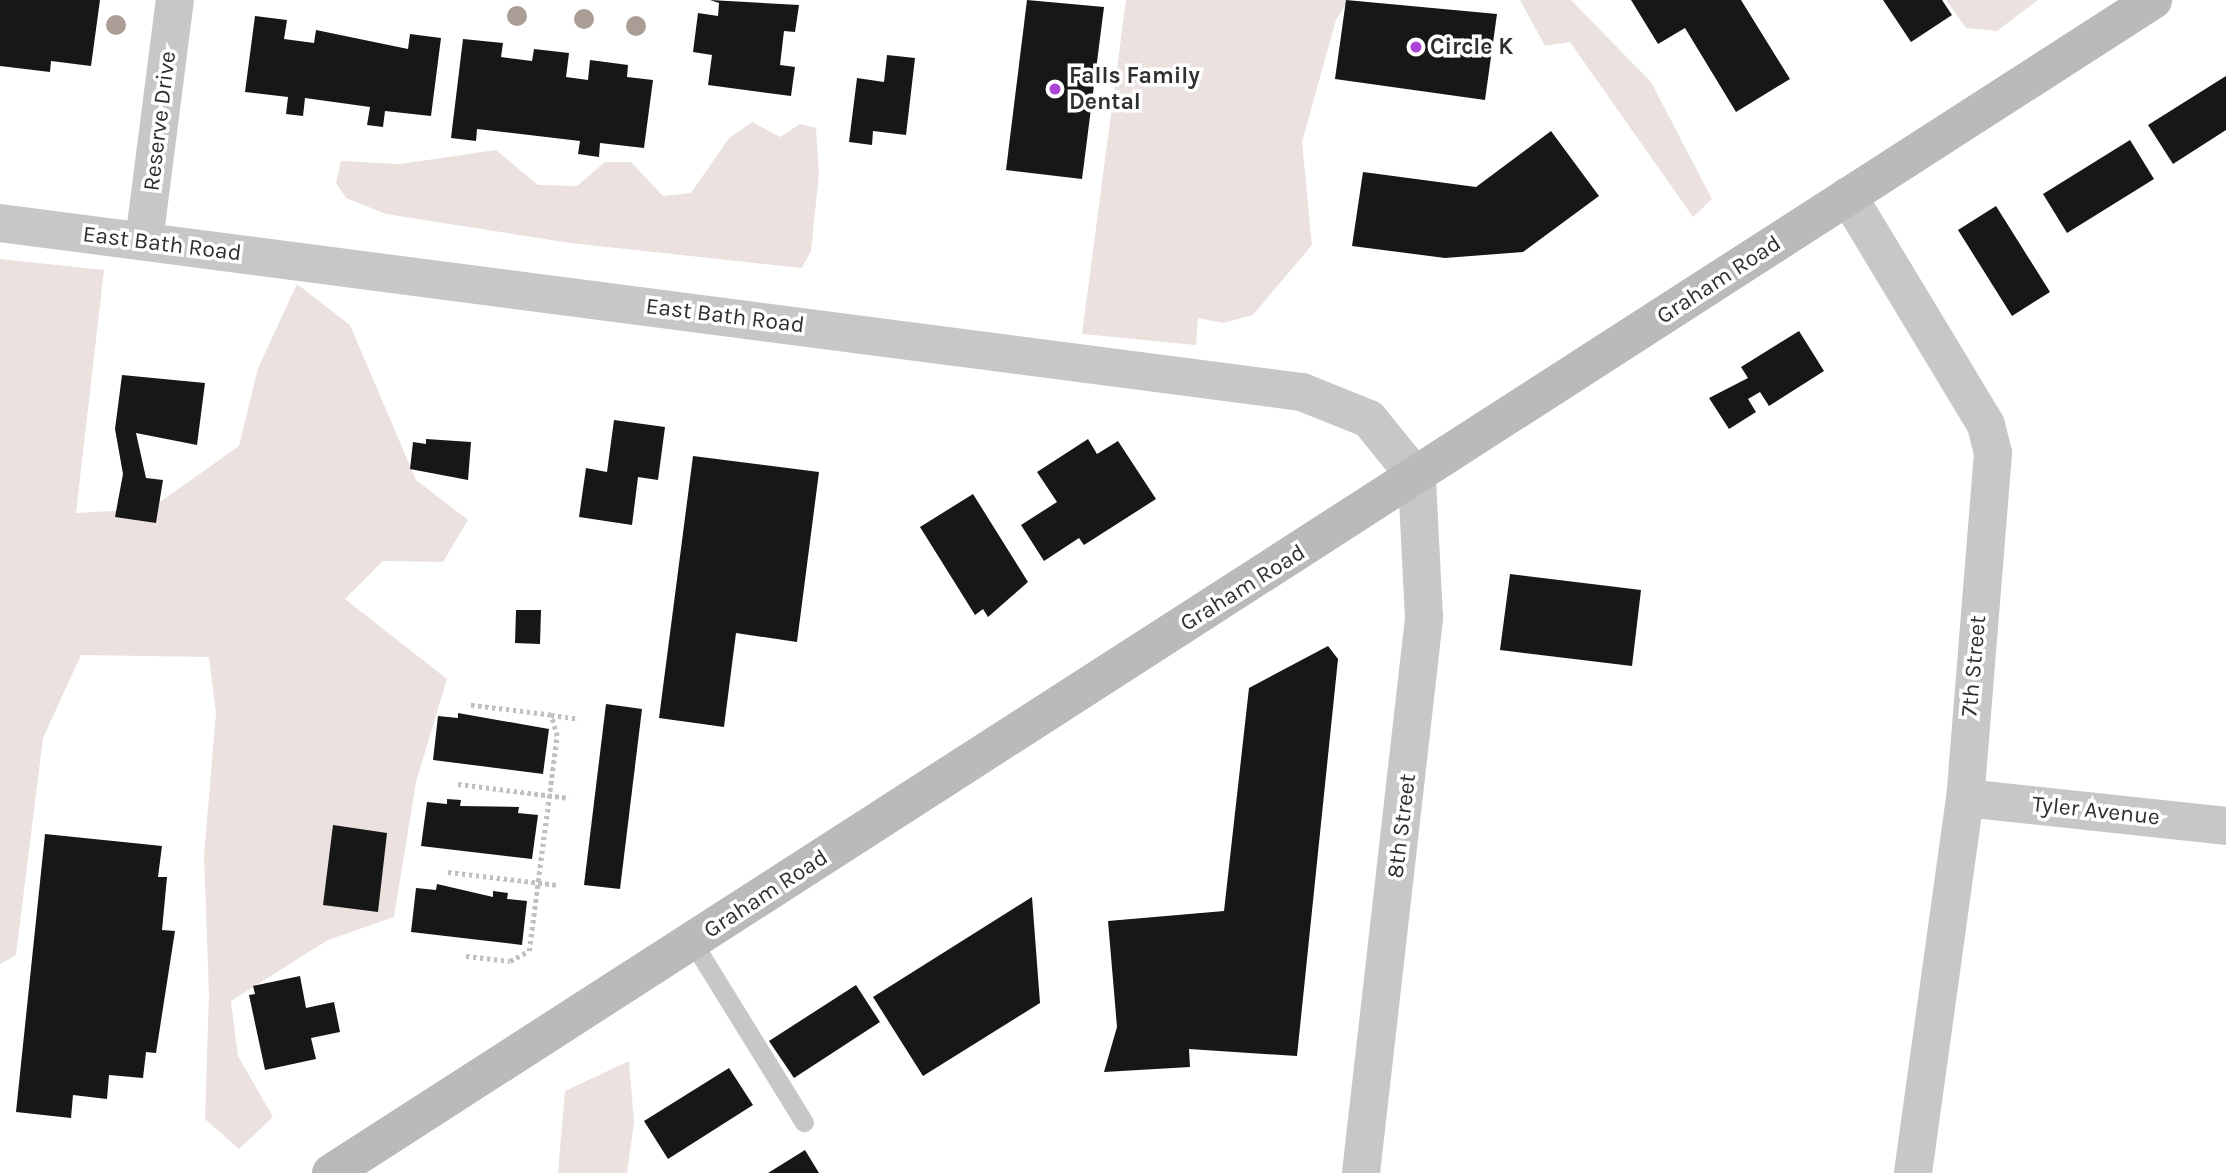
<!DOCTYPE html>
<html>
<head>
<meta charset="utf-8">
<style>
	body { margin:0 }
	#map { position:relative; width:2226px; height:1173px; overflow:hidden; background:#fff; font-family:Karla,sans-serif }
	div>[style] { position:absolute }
	.green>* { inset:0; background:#ebe2df }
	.building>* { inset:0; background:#171717 }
	.path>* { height:4.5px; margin-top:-2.25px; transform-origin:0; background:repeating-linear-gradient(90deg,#c0c0c0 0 3.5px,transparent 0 7px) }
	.service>* { height:19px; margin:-9.5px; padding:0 9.5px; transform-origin:9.5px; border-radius:9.5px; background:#c7c7c7 }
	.minor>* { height:38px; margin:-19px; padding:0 19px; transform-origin:19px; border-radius:19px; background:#c7c7c7 }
	.tertiary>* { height:38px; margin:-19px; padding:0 19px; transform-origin:19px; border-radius:19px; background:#c7c7c7 }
	.secondary>* { height:38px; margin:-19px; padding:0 19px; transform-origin:19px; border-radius:19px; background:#bababa }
	.trees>* { width:20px; height:20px; margin:-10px; border-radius:50%; background:#ab9d96 }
	.dots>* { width:19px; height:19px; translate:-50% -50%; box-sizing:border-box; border:4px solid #fff; border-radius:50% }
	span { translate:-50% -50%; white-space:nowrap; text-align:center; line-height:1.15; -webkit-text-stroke:7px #fff; paint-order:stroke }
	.poi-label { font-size:23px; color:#303030; font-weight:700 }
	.left { translate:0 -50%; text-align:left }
	.street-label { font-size:23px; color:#303030 }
</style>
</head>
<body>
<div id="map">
	<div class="green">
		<div style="clip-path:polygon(1126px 0,1349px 0,1336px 20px,1302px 142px,1312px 245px,1253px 315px,1223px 323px,1198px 318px,1196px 345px,1082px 334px)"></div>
		<div style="clip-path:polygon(1520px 0,1571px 0,1651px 82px,1712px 199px,1693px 217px,1570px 42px,1545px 46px)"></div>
		<div style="clip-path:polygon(1946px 0,2038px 0,1997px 31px,1966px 28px)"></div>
		<div style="clip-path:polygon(752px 122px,780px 137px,800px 124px,816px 128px,819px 174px,811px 251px,802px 268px,570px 243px,386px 214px,346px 198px,336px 183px,341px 161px,400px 164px,496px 150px,538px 185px,577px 186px,605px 162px,631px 162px,663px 196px,691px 193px,729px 138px)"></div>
		<div style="clip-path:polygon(0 259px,104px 270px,76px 513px,150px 509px,239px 446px,258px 368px,297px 284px,350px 325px,416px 480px,468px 520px,443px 562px,383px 561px,345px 599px,447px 679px,416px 782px,394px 917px,328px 940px,231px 1001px,238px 1056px,273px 1117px,239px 1149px,205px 1119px,209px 994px,204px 856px,216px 713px,209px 657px,81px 655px,43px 738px,16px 955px,0 964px)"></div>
		<div style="clip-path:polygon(629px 1061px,634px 1122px,627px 1173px,558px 1173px,565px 1091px)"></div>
	</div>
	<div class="building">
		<div style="clip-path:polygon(0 0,100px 0,91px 66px,51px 61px,50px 72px,0 66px)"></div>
		<div style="clip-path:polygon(710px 0,799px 5px,795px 32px,784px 31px,780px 65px,795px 67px,791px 96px,708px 85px,712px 55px,693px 52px,698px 13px,718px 16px,719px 3px)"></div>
		<div style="clip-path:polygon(1027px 0,1104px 7px,1082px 179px,1006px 170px)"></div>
		<div style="clip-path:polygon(1346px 0,1497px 14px,1485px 100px,1335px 79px)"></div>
		<div style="clip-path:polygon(1631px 0,1741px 0,1790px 79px,1736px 112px,1685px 28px,1658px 44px)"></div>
		<div style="clip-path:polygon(1883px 0,1942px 0,1952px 15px,1911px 42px)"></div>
		<div style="clip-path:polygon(255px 16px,287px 20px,284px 39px,314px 43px,316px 30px,408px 49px,410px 34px,441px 38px,431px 116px,385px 111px,383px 127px,367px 125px,370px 107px,305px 98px,303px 116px,286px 114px,288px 97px,245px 92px)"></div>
		<div style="clip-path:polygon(463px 39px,503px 43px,501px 57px,532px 61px,534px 49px,569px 53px,566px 77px,588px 80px,590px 60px,628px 65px,627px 77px,653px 80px,644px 148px,600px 143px,599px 157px,578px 154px,580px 141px,477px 129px,476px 141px,451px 138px)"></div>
		<div style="clip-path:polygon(887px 55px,915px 58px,906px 135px,873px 131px,872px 145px,849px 142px,857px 78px,884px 82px)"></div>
		<div style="clip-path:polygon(2226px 76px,2226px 130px,2173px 164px,2148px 125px)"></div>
		<div style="clip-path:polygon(1551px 131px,1599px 196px,1523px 252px,1445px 258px,1352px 246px,1363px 172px,1476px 187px)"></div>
		<div style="clip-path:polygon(2130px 140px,2154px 179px,2067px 233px,2043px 194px)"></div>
		<div style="clip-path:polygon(1996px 206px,2050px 292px,2012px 316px,1958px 230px)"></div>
		<div style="clip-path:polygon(1799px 331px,1824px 371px,1769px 406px,1760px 392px,1748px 399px,1756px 412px,1729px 429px,1709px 398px,1748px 378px,1741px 367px)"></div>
		<div style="clip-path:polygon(122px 375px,205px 383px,197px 445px,136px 433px,146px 478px,163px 480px,156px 523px,115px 517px,123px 474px,115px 429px)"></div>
		<div style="clip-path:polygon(614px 420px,665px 427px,658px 480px,638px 477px,632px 525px,579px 517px,586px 468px,607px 472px)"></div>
		<div style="clip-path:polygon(426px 439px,471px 442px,468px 480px,410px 469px,413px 442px,426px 444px)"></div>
		<div style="clip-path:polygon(1088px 439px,1097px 454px,1118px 441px,1156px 499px,1084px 545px,1079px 538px,1044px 561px,1021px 525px,1057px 502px,1037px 472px)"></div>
		<div style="clip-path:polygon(693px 456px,819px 472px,797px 642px,736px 633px,724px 727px,659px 718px)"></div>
		<div style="clip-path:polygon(973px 494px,1028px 582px,988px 617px,983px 609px,975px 615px,920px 527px)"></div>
		<div style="clip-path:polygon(1510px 574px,1641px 590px,1632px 666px,1500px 650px)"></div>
		<div style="clip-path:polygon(516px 610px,541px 610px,540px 644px,515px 643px)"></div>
		<div style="clip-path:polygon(1328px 646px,1338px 659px,1297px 1056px,1189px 1049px,1190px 1067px,1104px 1072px,1117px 1027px,1108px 921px,1224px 911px,1249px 688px)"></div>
		<div style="clip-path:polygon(606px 704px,642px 709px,620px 889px,584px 885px)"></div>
		<div style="clip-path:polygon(458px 713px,549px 729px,543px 774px,433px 760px,438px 716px,458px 718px)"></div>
		<div style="clip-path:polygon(447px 799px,461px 800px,460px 806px,519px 807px,518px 813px,538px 815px,532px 859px,421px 846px,427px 802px,447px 804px)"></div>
		<div style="clip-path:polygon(333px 825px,387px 833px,378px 912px,323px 905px)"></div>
		<div style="clip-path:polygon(45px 834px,162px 846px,158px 877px,167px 877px,162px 930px,175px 931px,156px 1053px,146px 1052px,143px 1078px,109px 1075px,107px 1099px,73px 1095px,71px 1118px,16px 1112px)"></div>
		<div style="clip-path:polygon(437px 884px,493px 897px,493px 891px,508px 893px,507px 899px,527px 901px,522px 945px,411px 932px,416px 888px,436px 890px)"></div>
		<div style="clip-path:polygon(1032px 897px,1040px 1003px,923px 1076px,873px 997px)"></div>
		<div style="clip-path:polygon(300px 976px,306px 1008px,334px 1002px,340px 1032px,311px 1038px,316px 1059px,265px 1070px,249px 995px,255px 994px,253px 986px)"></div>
		<div style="clip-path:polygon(856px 985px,880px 1022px,794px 1078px,769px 1041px)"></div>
		<div style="clip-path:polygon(729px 1068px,753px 1105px,668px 1159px,644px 1121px)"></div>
		<div style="clip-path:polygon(805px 1150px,819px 1173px,768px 1173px)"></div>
	</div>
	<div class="path">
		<div style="left:551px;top:715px;width:28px;rotate:8deg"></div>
		<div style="left:458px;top:784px;width:112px;rotate:7.2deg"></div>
		<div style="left:448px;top:872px;width:111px;rotate:6.7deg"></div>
		<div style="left:466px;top:956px;width:44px;rotate:6.5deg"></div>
		<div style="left:510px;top:961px;width:21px;rotate:-28deg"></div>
		<div style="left:529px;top:951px;width:217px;rotate:-82.6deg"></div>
		<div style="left:557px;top:736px;width:22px;rotate:-106deg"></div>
		<div style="left:551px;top:715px;width:84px;rotate:-173.1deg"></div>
	</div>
	<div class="service">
		<div style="left:692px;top:941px;width:213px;rotate:58.3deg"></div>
	</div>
	<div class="minor">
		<div style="left:1848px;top:196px;width:267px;rotate:58.9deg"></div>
		<div style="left:1986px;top:425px;width:29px;rotate:76deg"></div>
		<div style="left:1993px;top:453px;width:346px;rotate:94.6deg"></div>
		<div style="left:1965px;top:798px;width:379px;rotate:97.9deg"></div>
		<div style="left:144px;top:241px;width:243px;rotate:-82.7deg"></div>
		<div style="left:1965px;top:798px;width:262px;rotate:6.1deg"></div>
		<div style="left:1361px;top:1173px;width:559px;rotate:-83.52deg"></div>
		<div style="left:1424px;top:618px;width:140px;rotate:-92.9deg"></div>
	</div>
	<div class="tertiary">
		<div style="left:0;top:223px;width:1313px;rotate:7.4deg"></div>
		<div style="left:1302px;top:392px;width:72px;rotate:21.9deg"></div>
		<div style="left:1369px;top:419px;width:76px;rotate:50.9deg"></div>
	</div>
	<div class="secondary">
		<div style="left:331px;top:1173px;width:2167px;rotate:-32.77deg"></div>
	</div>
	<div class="trees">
		<div style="left:517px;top:16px"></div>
		<div style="left:584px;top:19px"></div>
		<div style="left:116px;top:25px"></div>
		<div style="left:636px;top:26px"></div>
	</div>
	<div class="dots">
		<div style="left:1416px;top:47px;background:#ab43d5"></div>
		<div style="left:1055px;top:89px;background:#ab43d5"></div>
	</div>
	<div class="poi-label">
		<span class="left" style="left:1430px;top:47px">Circle K</span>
		<span class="left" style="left:1069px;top:89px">Falls Family<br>Dental</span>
	</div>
	<div class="street-label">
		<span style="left:160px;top:121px;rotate:-83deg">Reserve Drive</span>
		<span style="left:162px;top:244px;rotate:7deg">East Bath Road</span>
		<span style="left:1719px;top:280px;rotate:-33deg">Graham Road</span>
		<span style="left:725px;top:316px;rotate:7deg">East Bath Road</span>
		<span style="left:1243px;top:588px;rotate:-32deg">Graham Road</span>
		<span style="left:1974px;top:666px;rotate:-85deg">7th Street</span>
		<span style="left:2096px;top:811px;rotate:6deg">Tyler Avenue</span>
		<span style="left:1402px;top:826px;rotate:-83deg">8th Street</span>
		<span style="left:766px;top:894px;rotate:-33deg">Graham Road</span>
	</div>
</div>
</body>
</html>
